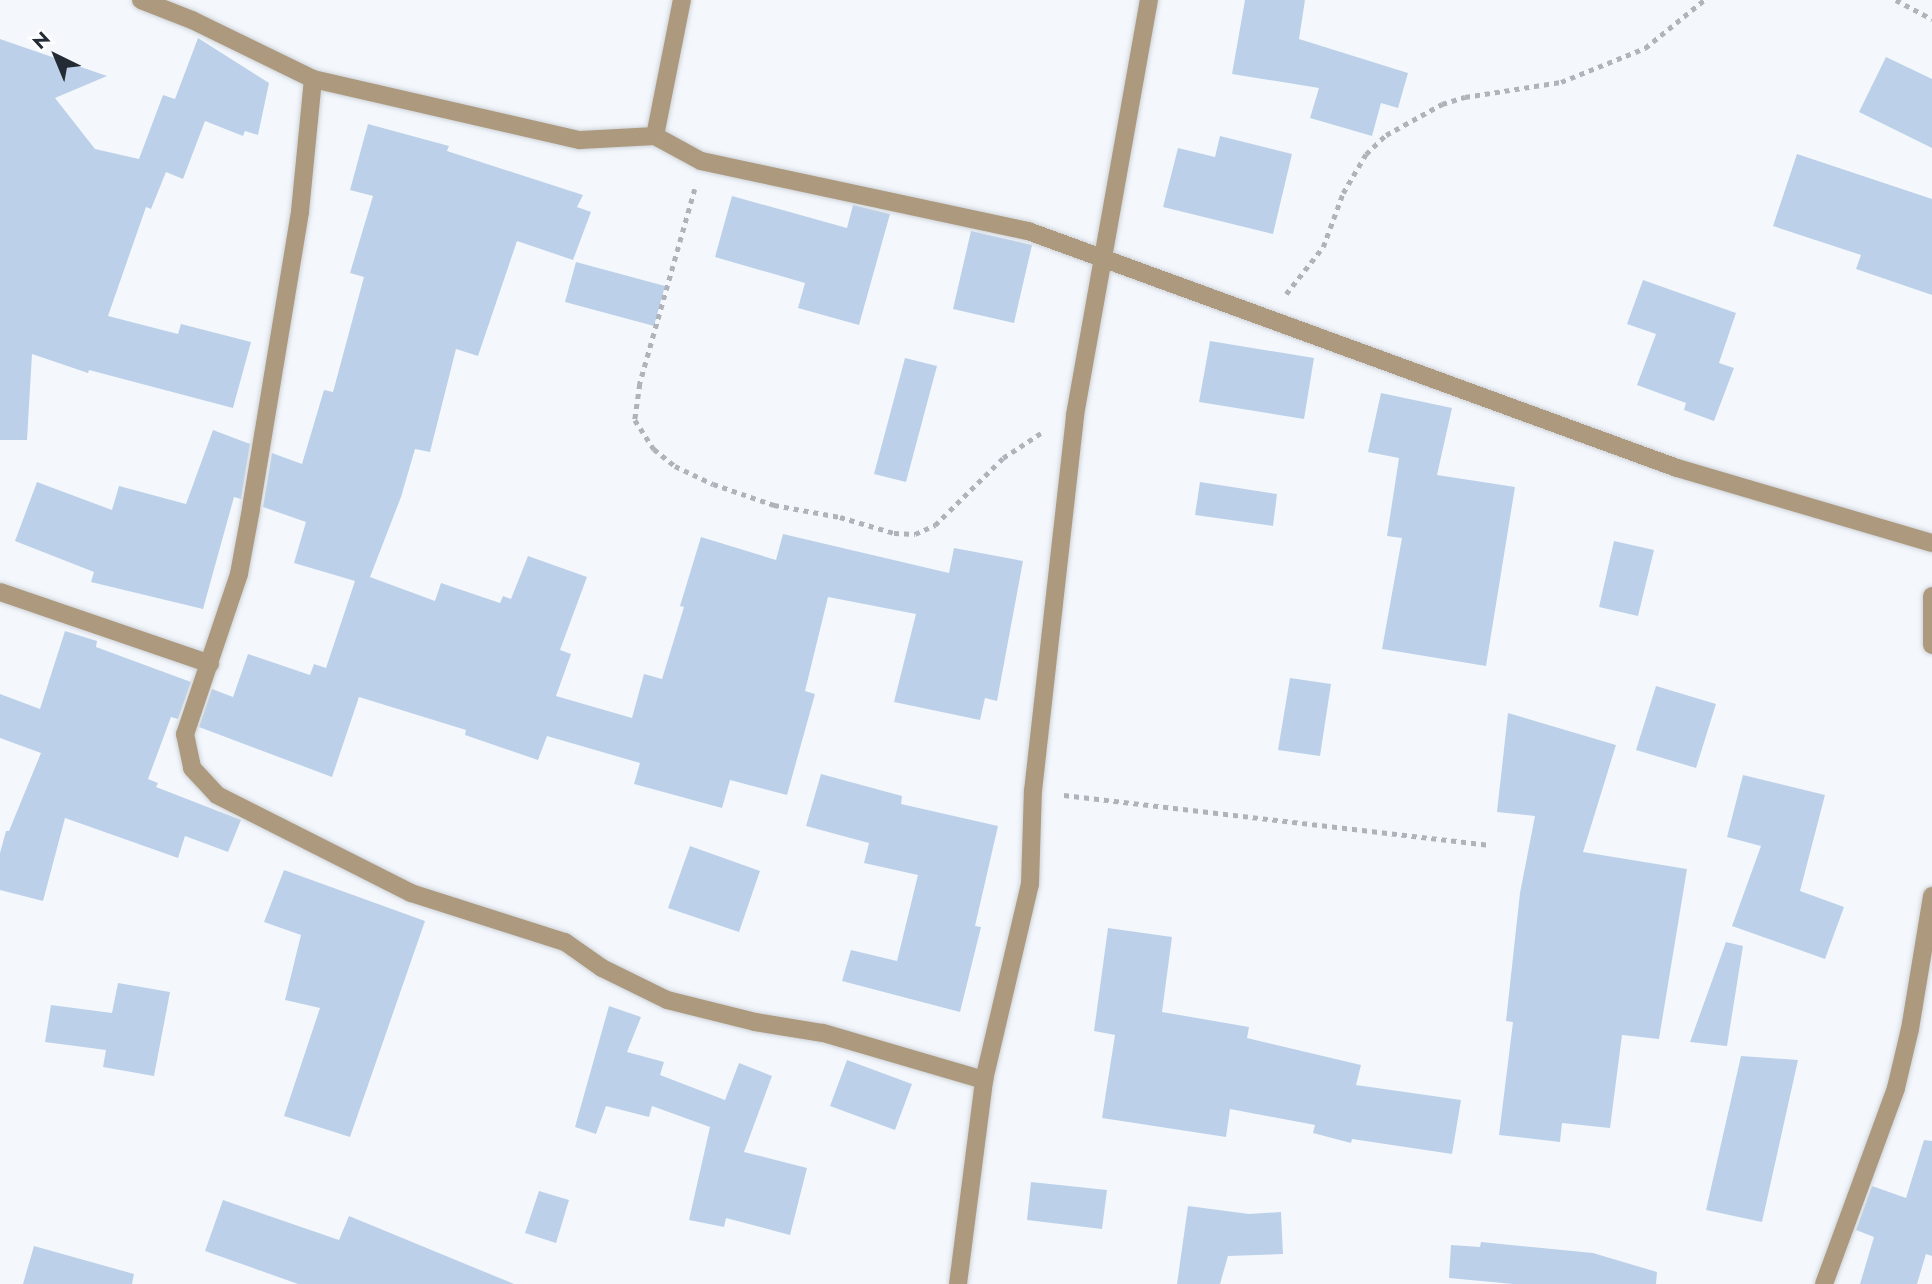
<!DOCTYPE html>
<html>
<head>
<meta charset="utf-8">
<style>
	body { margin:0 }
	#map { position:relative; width:1932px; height:1284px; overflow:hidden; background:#f4f8fd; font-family:Jost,sans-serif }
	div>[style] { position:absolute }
	.building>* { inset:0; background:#bcd1e9 }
	.path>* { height:4.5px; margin-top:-2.25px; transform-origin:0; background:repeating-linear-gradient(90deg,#afb4bb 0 5px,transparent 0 10px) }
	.roads { filter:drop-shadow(0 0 2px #ced3d9) drop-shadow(0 0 2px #ced3d9) }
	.minor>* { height:18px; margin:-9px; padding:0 9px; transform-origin:9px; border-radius:9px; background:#ad9a7e }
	span { translate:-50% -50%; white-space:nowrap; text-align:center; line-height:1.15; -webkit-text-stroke:6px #fff; paint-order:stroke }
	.north { position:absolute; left:21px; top:21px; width:70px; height:70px; -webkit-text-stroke:5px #fff; paint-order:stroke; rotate:317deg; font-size:19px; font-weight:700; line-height:28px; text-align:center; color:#232b34 }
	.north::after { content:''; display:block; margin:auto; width:24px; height:32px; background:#232b34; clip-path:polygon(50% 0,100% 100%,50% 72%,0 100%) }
</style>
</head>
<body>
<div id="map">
	<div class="building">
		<div style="clip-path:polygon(1245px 0,1305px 0,1299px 39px,1408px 73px,1398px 108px,1381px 103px,1372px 136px,1310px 118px,1319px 88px,1232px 74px)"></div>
		<div style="clip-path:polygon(198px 38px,269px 83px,258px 135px,245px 131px,243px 136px,205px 121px,183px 179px,166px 172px,151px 209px,146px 207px,108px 316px,178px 334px,181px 324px,251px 342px,233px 408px,89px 370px,88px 373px,32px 354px,27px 440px,0 440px,0 39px,107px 76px,55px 98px,95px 149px,139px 159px,163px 95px,175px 99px)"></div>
		<div style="clip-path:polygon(1886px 57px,1932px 79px,1932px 148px,1859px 112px)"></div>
		<div style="clip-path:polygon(368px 124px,449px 146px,447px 151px,583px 195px,577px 207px,591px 212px,573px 260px,517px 241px,478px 356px,456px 349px,430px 452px,415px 449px,401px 497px,370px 577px,435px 601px,441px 583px,500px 603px,503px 596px,511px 599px,528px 556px,587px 577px,560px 650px,571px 654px,556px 696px,632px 718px,644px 674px,662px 679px,684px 607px,680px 606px,701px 537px,776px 560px,783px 534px,949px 573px,954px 548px,1023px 561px,997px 701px,985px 698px,980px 720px,894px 702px,916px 614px,828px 597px,805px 691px,815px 694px,787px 795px,730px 780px,722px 808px,634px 784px,640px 763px,547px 736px,538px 760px,465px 735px,466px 730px,359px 697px,332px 777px,199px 727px,212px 689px,233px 697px,248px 654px,310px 675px,314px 664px,326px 668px,355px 581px,294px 563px,306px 522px,263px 507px,272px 453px,302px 464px,324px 390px,333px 392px,364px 277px,350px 273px,373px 196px,350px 190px)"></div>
		<div style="clip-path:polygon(1220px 136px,1292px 154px,1273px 234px,1163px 207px,1178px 148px,1215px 157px)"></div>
		<div style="clip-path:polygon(1797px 154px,1932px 199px,1932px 295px,1856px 269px,1861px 255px,1773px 226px)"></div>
		<div style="clip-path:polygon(732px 196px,847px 228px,853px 205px,890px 214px,859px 325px,798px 308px,805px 283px,715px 257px)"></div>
		<div style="clip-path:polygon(971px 231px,1032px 245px,1014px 323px,953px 309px)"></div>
		<div style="clip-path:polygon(576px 262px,665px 286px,654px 326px,565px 302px)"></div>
		<div style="clip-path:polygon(1643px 280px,1736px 313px,1719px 363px,1734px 368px,1714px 421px,1684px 410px,1686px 403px,1637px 385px,1656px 334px,1627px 324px)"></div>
		<div style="clip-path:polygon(1210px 341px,1314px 358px,1304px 419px,1199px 402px)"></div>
		<div style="clip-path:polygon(905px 358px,937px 366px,906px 482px,874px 474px)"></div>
		<div style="clip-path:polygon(1381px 393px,1452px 408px,1437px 475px,1515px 487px,1486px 666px,1382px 649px,1402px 538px,1387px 536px,1399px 458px,1368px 452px)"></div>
		<div style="clip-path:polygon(213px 430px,250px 444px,241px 499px,234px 497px,203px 609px,91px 582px,94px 572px,15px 541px,37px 482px,112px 510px,119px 486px,186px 504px)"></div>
		<div style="clip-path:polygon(1200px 482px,1277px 494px,1273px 526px,1195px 515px)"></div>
		<div style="clip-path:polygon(1614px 541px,1654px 550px,1638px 616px,1599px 607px)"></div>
		<div style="clip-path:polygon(65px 631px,97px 641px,96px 647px,191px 682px,178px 719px,171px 717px,148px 779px,158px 783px,156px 787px,241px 820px,228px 852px,185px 836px,178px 858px,65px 818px,43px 901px,0 890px,0 853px,6px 831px,9px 831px,41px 753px,0 738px,0 694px,40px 709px)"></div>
		<div style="clip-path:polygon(1290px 678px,1331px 684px,1320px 756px,1278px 750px)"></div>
		<div style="clip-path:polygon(1656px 686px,1716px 704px,1696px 768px,1636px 750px)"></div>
		<div style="clip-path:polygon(1508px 713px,1616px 745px,1583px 852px,1687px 869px,1659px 1039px,1622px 1035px,1610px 1128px,1562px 1123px,1560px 1142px,1499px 1135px,1513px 1022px,1506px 1021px,1520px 893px,1535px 816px,1497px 812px)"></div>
		<div style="clip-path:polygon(821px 774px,902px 796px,901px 804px,998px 826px,975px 926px,981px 927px,960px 1012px,842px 981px,851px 950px,897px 961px,918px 875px,864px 863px,869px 843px,806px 826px)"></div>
		<div style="clip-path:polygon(1743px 775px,1825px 795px,1800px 891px,1844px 907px,1825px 959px,1732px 926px,1761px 846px,1727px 837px)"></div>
		<div style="clip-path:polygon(690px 846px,760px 871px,739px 932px,668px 908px)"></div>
		<div style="clip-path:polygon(284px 870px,425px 921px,350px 1137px,284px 1116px,320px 1008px,285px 1000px,301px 935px,264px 922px)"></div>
		<div style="clip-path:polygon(1108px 928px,1172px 937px,1162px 1012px,1249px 1027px,1247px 1038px,1361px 1065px,1356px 1085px,1461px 1100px,1452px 1154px,1352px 1139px,1351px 1143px,1313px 1133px,1315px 1125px,1230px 1109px,1226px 1137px,1102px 1118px,1115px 1035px,1094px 1031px)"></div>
		<div style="clip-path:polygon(1726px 942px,1743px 946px,1727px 1046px,1690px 1042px)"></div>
		<div style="clip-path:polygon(118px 983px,170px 992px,154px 1076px,103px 1067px,106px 1050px,45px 1042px,51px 1005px,112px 1013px)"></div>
		<div style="clip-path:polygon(609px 1006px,641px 1017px,627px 1052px,664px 1062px,660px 1075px,725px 1100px,739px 1063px,772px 1076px,744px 1152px,807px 1168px,790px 1235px,726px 1218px,724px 1227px,689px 1220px,710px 1127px,652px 1106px,649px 1117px,606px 1106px,596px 1134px,575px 1127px)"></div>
		<div style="clip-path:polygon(1741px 1056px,1798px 1060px,1762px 1222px,1706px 1210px)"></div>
		<div style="clip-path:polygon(847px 1060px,912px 1084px,895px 1130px,830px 1106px)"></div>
		<div style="clip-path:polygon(1924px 1140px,1932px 1141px,1932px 1256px,1926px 1254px,1917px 1284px,1860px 1284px,1874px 1237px,1856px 1230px,1872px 1186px,1906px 1198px)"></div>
		<div style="clip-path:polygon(1031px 1182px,1107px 1190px,1102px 1229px,1027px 1220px)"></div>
		<div style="clip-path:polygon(539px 1191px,569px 1200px,556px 1243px,525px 1233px)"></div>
		<div style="clip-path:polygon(223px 1200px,339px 1240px,349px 1216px,514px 1284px,298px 1284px,205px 1251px)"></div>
		<div style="clip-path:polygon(1188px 1206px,1249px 1214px,1281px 1212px,1283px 1254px,1228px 1256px,1220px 1284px,1177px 1284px)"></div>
		<div style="clip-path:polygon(1481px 1242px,1593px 1253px,1657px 1272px,1656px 1284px,1513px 1284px,1449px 1278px,1451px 1245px,1480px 1247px)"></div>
		<div style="clip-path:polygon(34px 1246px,134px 1274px,132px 1284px,23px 1284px)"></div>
	</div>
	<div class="path">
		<div style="left:1896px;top:0;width:41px;rotate:27.8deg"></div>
		<div style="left:695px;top:189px;width:203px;rotate:105.8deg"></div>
		<div style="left:640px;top:384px;width:36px;rotate:98deg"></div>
		<div style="left:635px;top:420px;width:35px;rotate:57deg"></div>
		<div style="left:654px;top:449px;width:27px;rotate:39deg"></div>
		<div style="left:675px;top:466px;width:42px;rotate:25.3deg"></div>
		<div style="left:713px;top:484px;width:65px;rotate:19deg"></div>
		<div style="left:774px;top:505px;width:67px;rotate:10.3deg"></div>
		<div style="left:840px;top:517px;width:56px;rotate:16.5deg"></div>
		<div style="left:894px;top:533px;width:21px;rotate:3deg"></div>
		<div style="left:915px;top:534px;width:22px;rotate:-24deg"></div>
		<div style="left:935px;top:525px;width:95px;rotate:-44.6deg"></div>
		<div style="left:1003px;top:458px;width:49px;rotate:-33.4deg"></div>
		<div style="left:1286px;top:294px;width:60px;rotate:-51.8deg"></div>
		<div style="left:1323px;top:247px;width:58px;rotate:-69.7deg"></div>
		<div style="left:1343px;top:193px;width:45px;rotate:-59.5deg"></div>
		<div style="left:1366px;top:154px;width:28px;rotate:-44deg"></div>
		<div style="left:1386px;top:135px;width:64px;rotate:-29deg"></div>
		<div style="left:1442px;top:104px;width:24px;rotate:-17deg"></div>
		<div style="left:1465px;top:97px;width:97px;rotate:-8.9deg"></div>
		<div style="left:1561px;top:82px;width:91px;rotate:-22deg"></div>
		<div style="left:1645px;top:48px;width:76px;rotate:-39.1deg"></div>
		<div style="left:1064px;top:795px;width:429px;rotate:6.7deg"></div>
	</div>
	<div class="roads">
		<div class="minor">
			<div style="left:141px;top:0;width:55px;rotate:21.4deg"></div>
			<div style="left:192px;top:20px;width:135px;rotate:26deg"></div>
			<div style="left:313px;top:79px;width:274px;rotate:12.9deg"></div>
			<div style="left:580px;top:140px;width:75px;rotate:-3.1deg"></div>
			<div style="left:655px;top:136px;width:52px;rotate:28.5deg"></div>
			<div style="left:701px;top:161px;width:334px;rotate:12.1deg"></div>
			<div style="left:1028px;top:231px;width:691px;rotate:20.06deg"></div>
			<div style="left:1677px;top:468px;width:266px;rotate:16.4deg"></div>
			<div style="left:313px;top:79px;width:134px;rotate:95.6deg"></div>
			<div style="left:300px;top:212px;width:301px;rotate:99.4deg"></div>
			<div style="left:251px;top:509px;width:66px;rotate:100.5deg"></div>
			<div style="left:239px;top:574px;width:169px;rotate:108.6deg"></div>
			<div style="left:185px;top:734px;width:35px;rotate:78deg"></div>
			<div style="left:192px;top:768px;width:37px;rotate:47deg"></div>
			<div style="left:217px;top:795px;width:217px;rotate:26.8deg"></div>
			<div style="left:411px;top:893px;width:162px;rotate:17.7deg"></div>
			<div style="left:565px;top:942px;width:45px;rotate:35.1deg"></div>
			<div style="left:602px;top:968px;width:72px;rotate:26.2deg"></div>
			<div style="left:667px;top:1000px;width:91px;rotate:14deg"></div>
			<div style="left:755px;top:1022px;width:69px;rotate:9.2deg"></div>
			<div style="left:823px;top:1033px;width:168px;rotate:16.3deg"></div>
			<div style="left:655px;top:136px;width:139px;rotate:-78.8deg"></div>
			<div style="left:0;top:592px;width:222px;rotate:18.9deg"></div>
			<div style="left:1932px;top:596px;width:49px;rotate:90deg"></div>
			<div style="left:958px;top:1284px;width:206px;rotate:-82.7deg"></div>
			<div style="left:984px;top:1080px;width:201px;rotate:-76.8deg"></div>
			<div style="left:1030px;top:884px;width:93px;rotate:-88.2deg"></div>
			<div style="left:1033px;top:791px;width:378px;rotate:-83.6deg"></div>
			<div style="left:1075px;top:415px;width:422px;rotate:-79.9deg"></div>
			<div style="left:1824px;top:1284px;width:209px;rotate:-69.8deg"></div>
			<div style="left:1896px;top:1088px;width:61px;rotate:-76.7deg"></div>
			<div style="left:1910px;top:1029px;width:135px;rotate:-80.6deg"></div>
		</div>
	</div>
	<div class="north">N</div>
</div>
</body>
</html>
